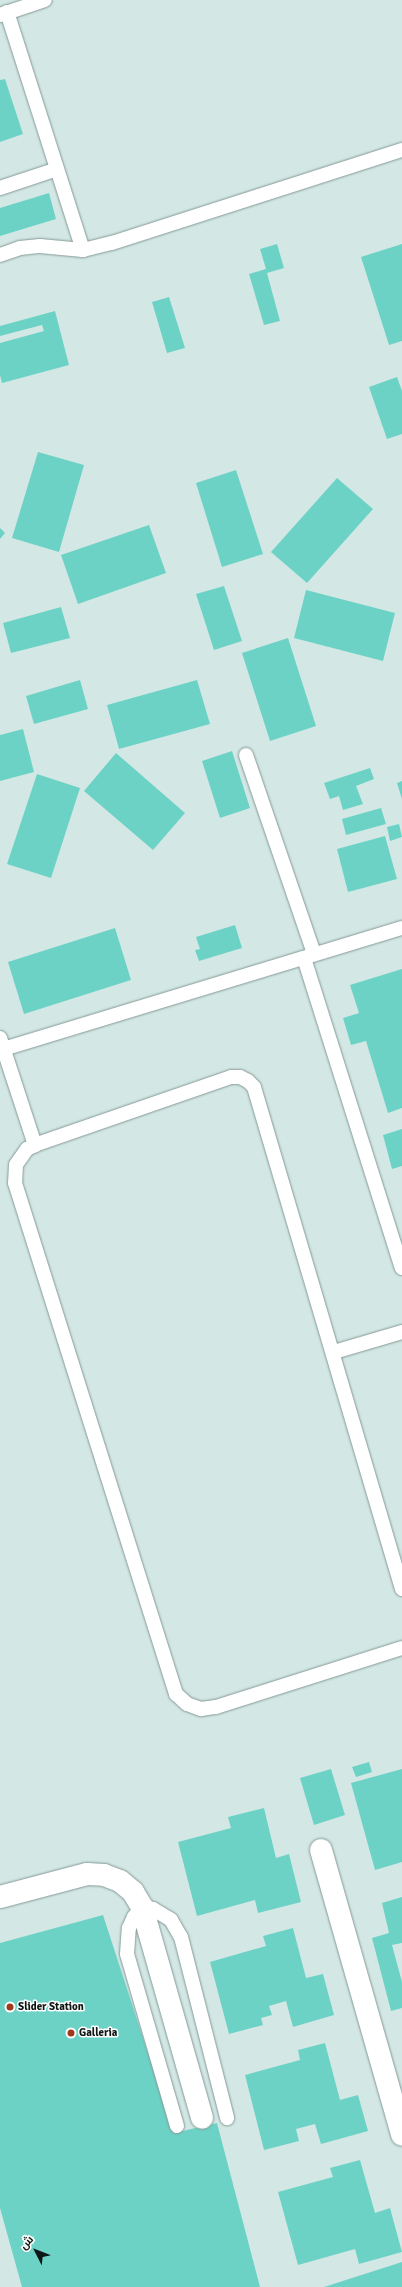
<!DOCTYPE html>
<html>
<head>
<meta charset="utf-8">
<style>
	body { margin:0 }
	#map { position:relative; width:402px; height:2287px; overflow:hidden; background:#d3e8e5; font-family:Signika,Cairo,sans-serif }
	div>[style] { position:absolute }
	.building>* { inset:0; background:#6dd2c6 }
	.roads { filter:drop-shadow(0 0 1px #859996) drop-shadow(0 0 1px #859996) }
	.service>* { height:14px; margin:-7px; padding:0 7px; transform-origin:7px; border-radius:7px; background:#fff }
	.minor>* { height:22px; margin:-11px; padding:0 11px; transform-origin:11px; border-radius:11px; background:#fff }
	.dots>* { width:11px; height:11px; translate:-50% -50%; box-sizing:border-box; border:2px solid #fff; border-radius:50% }
	span { translate:-50% -50%; white-space:nowrap; text-align:center; line-height:1.15; -webkit-text-stroke:3px #fff; paint-order:stroke }
	.poi-label { font-size:11px; color:#0f1716; font-weight:700 }
	.left { translate:0 -50%; text-align:left }
	.north { position:absolute; left:16px; top:2231px; width:40px; height:40px; -webkit-text-stroke:3px #fff; paint-order:stroke; rotate:312deg; font-size:11px; font-weight:700; line-height:16px; text-align:center; color:#0f1716 }
	.north::after { content:''; display:block; margin:auto; width:14px; height:18px; background:#0f1716; clip-path:polygon(50% 0,100% 100%,50% 72%,0 100%) }
</style>
</head>
<body>
<div id="map">
	<div class="building">
		<div style="clip-path:polygon(5px 79px,23px 134px,0 142px,0 80px)"></div>
		<div style="clip-path:polygon(49px 193px,56px 219px,0 236px,0 208px)"></div>
		<div style="clip-path:polygon(277px 244px,284px 268px,267px 273px,280px 321px,264px 325px,249px 274px,266px 269px,260px 249px)"></div>
		<div style="clip-path:polygon(402px 244px,402px 341px,389px 345px,361px 257px)"></div>
		<div style="clip-path:polygon(169px 297px,185px 348px,167px 353px,152px 302px)"></div>
		<div style="clip-path:polygon(55px 311px,69px 365px,2px 383px,0 375px,0 343px,44px 331px,42px 325px,0 336px,0 326px)"></div>
		<div style="clip-path:polygon(397px 377px,402px 391px,402px 434px,387px 439px,369px 387px)"></div>
		<div style="clip-path:polygon(38px 452px,84px 465px,59px 552px,12px 538px)"></div>
		<div style="clip-path:polygon(236px 470px,263px 554px,222px 567px,196px 483px)"></div>
		<div style="clip-path:polygon(337px 478px,373px 509px,307px 583px,271px 552px)"></div>
		<div style="clip-path:polygon(149px 525px,166px 573px,78px 604px,61px 555px)"></div>
		<div style="clip-path:polygon(0 528px,5px 533px,0 539px)"></div>
		<div style="clip-path:polygon(224px 586px,242px 641px,214px 650px,196px 594px)"></div>
		<div style="clip-path:polygon(306px 590px,395px 613px,383px 661px,294px 638px)"></div>
		<div style="clip-path:polygon(61px 607px,70px 638px,11px 653px,3px 623px)"></div>
		<div style="clip-path:polygon(288px 638px,316px 726px,270px 741px,242px 653px)"></div>
		<div style="clip-path:polygon(80px 680px,88px 709px,34px 724px,26px 696px)"></div>
		<div style="clip-path:polygon(197px 680px,210px 724px,119px 749px,107px 705px)"></div>
		<div style="clip-path:polygon(23px 729px,34px 772px,0 781px,0 735px)"></div>
		<div style="clip-path:polygon(232px 751px,250px 808px,220px 818px,202px 761px)"></div>
		<div style="clip-path:polygon(116px 753px,185px 813px,153px 850px,84px 791px)"></div>
		<div style="clip-path:polygon(370px 768px,374px 779px,356px 786px,363px 804px,343px 810px,339px 796px,330px 799px,324px 783px)"></div>
		<div style="clip-path:polygon(37px 774px,80px 788px,51px 878px,7px 864px)"></div>
		<div style="clip-path:polygon(402px 781px,402px 799px,397px 783px)"></div>
		<div style="clip-path:polygon(381px 808px,386px 824px,346px 835px,342px 819px)"></div>
		<div style="clip-path:polygon(399px 824px,402px 837px,390px 841px,387px 827px)"></div>
		<div style="clip-path:polygon(385px 836px,397px 879px,348px 892px,337px 849px)"></div>
		<div style="clip-path:polygon(235px 925px,242px 948px,199px 961px,195px 950px,200px 949px,196px 937px)"></div>
		<div style="clip-path:polygon(115px 928px,131px 980px,24px 1014px,8px 962px)"></div>
		<div style="clip-path:polygon(402px 969px,402px 1108px,388px 1113px,366px 1041px,351px 1045px,343px 1018px,359px 1013px,350px 985px)"></div>
		<div style="clip-path:polygon(402px 1129px,402px 1166px,392px 1169px,383px 1135px)"></div>
		<div style="clip-path:polygon(369px 1762px,372px 1772px,356px 1777px,352px 1767px)"></div>
		<div style="clip-path:polygon(331px 1769px,345px 1815px,314px 1825px,300px 1778px)"></div>
		<div style="clip-path:polygon(402px 1769px,402px 1862px,375px 1870px,351px 1783px)"></div>
		<div style="clip-path:polygon(264px 1808px,276px 1858px,289px 1854px,301px 1902px,258px 1913px,255px 1900px,197px 1916px,178px 1842px,231px 1828px,228px 1817px)"></div>
		<div style="clip-path:polygon(402px 1897px,402px 1943px,392px 1945px,402px 1982px,402px 2008px,391px 2011px,372px 1938px,389px 1933px,382px 1903px)"></div>
		<div style="clip-path:polygon(103px 1915px,174px 2133px,217px 2123px,260px 2287px,22px 2287px,0 2208px,0 1943px)"></div>
		<div style="clip-path:polygon(293px 1928px,306px 1978px,323px 1974px,334px 2015px,293px 2027px,286px 2001px,269px 2006px,272px 2015px,261px 2018px,263px 2025px,229px 2034px,210px 1962px,266px 1946px,263px 1936px)"></div>
		<div style="clip-path:polygon(325px 2043px,340px 2100px,358px 2095px,368px 2131px,321px 2144px,315px 2124px,296px 2129px,299px 2141px,264px 2150px,245px 2075px,300px 2060px,298px 2050px)"></div>
		<div style="clip-path:polygon(360px 2160px,375px 2213px,390px 2208px,402px 2252px,359px 2264px,355px 2249px,298px 2265px,278px 2192px,333px 2177px,330px 2168px)"></div>
		<div style="clip-path:polygon(402px 2262px,402px 2287px,324px 2287px)"></div>
	</div>
	<div class="roads">
		<div class="service">
			<div style="left:7px;top:12px;width:250px;rotate:72.3deg"></div>
			<div style="left:0;top:15px;width:47px;rotate:-18.4deg"></div>
			<div style="left:0;top:188px;width:60px;rotate:-18.4deg"></div>
			<div style="left:0;top:255px;width:21px;rotate:-19deg"></div>
			<div style="left:20px;top:248px;width:20px;rotate:-6deg"></div>
			<div style="left:40px;top:246px;width:43px;rotate:5.3deg"></div>
			<div style="left:83px;top:250px;width:30px;rotate:-14deg"></div>
			<div style="left:112px;top:243px;width:305px;rotate:-17.8deg"></div>
			<div style="left:246px;top:755px;width:210px;rotate:71.1deg"></div>
			<div style="left:304px;top:958px;width:325px;rotate:72.5deg"></div>
			<div style="left:0;top:1038px;width:113px;rotate:71.9deg"></div>
			<div style="left:0;top:1050px;width:420px;rotate:-16.9deg"></div>
			<div style="left:334px;top:1352px;width:71px;rotate:-16.4deg"></div>
			<div style="left:402px;top:1589px;width:523px;rotate:-106.43deg"></div>
			<div style="left:254px;top:1087px;width:8px;rotate:-135deg"></div>
			<div style="left:248px;top:1081px;width:9px;rotate:-153deg"></div>
			<div style="left:240px;top:1077px;width:9px;rotate:180deg"></div>
			<div style="left:231px;top:1077px;width:207px;rotate:160.9deg"></div>
			<div style="left:35px;top:1145px;width:9px;rotate:153deg"></div>
			<div style="left:27px;top:1149px;width:19px;rotate:125deg"></div>
			<div style="left:16px;top:1165px;width:18px;rotate:93deg"></div>
			<div style="left:15px;top:1183px;width:536px;rotate:72.51deg"></div>
			<div style="left:176px;top:1694px;width:15px;rotate:42deg"></div>
			<div style="left:187px;top:1704px;width:15px;rotate:20deg"></div>
			<div style="left:201px;top:1709px;width:15px;rotate:-8deg"></div>
			<div style="left:216px;top:1707px;width:195px;rotate:-17.6deg"></div>
			<div style="left:177px;top:2126px;width:179px;rotate:-106.2deg"></div>
			<div style="left:127px;top:1954px;width:26px;rotate:-86deg"></div>
			<div style="left:129px;top:1928px;width:12px;rotate:-66deg"></div>
			<div style="left:134px;top:1917px;width:13px;rotate:-51deg"></div>
			<div style="left:142px;top:1907px;width:11px;rotate:10deg"></div>
			<div style="left:153px;top:1909px;width:21px;rotate:31deg"></div>
			<div style="left:171px;top:1920px;width:20px;rotate:60deg"></div>
			<div style="left:181px;top:1937px;width:187px;rotate:75.7deg"></div>
		</div>
		<div class="minor">
			<div style="left:321px;top:1850px;width:296px;rotate:74.1deg"></div>
			<div style="left:0;top:1897px;width:90px;rotate:-14.8deg"></div>
			<div style="left:87px;top:1874px;width:17px;rotate:3deg"></div>
			<div style="left:104px;top:1875px;width:17px;rotate:21deg"></div>
			<div style="left:120px;top:1881px;width:17px;rotate:40deg"></div>
			<div style="left:133px;top:1892px;width:17px;rotate:59deg"></div>
			<div style="left:142px;top:1907px;width:219px;rotate:74.1deg"></div>
		</div>
	</div>
	<div class="dots">
		<div style="left:10px;top:2007px;background:#a1391c"></div>
		<div style="left:71px;top:2033px;background:#a1391c"></div>
	</div>
	<div class="poi-label">
		<span class="left" style="left:18px;top:2007px">Slider Station</span>
		<span class="left" style="left:79px;top:2033px">Galleria</span>
	</div>
	<div class="north">ش</div>
</div>
</body>
</html>
